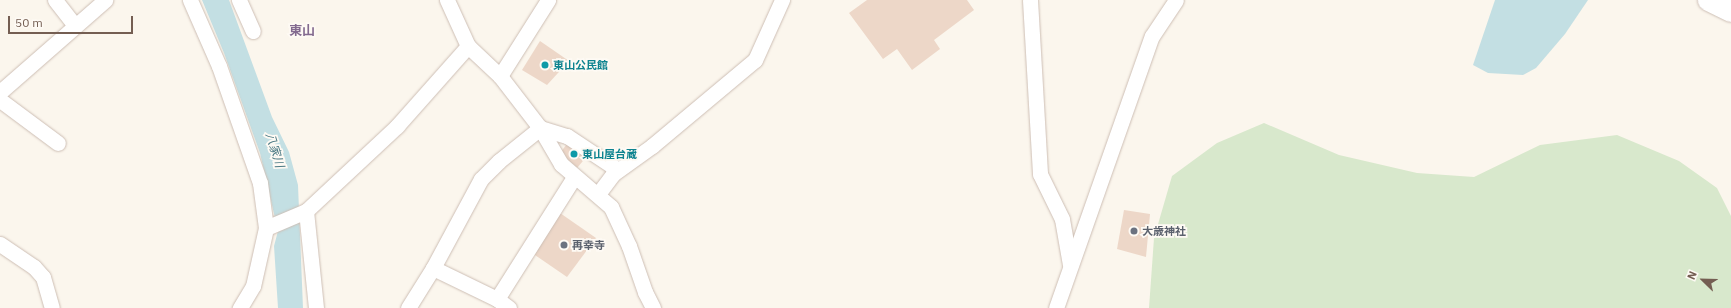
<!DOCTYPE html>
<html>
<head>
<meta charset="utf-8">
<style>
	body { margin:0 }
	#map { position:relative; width:1731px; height:308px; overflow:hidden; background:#fbf6ed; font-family:"IBM Plex Sans","Noto Sans JP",sans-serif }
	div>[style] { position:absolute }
	.green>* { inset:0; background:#d8e8cc }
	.water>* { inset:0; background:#c3dfe3 }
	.building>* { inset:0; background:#edd7c8 }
	.roads { filter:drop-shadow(0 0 1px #cdbeb4) drop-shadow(0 0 1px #cdbeb4) }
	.minor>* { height:15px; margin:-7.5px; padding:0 7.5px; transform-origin:7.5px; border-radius:7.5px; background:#fff }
	.secondary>* { height:21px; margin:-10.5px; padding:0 10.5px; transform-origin:10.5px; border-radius:10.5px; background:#fff }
	.dots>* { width:11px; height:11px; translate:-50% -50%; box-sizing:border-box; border:2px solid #fefaf4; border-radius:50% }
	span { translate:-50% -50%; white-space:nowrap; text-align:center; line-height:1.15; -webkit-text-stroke:3.5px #fefaf4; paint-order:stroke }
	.culture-label { font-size:11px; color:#0d838f; font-weight:700 }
	.left { translate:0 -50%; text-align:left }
	.worship-label { font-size:11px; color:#5b616d; font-weight:700 }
	.water-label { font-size:12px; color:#4d7b85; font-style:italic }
	.quarter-label { font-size:13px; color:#836a8f; font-weight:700 }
	.north { position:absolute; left:1683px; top:260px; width:40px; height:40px; -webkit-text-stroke:3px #fefaf4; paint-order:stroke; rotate:293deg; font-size:11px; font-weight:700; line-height:16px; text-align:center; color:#745e52 }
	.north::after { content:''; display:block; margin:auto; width:14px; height:18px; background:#745e52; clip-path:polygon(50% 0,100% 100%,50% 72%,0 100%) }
	.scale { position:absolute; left:8px; top:16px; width:125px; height:18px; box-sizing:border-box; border:2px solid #745e52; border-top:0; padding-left:5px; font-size:12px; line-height:14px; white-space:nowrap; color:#745e52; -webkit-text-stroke:3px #fefaf4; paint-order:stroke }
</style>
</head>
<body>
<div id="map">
	<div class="green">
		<div style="clip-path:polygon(1264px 123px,1339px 155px,1417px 173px,1474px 177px,1540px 145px,1617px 135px,1679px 161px,1717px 188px,1731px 216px,1731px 308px,1149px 308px,1154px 238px,1172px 176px,1217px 143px)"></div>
	</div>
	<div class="water">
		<div style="clip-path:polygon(202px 0,229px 0,272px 117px,289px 152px,298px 185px,303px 308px,278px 308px,274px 246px,278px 231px,260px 153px,224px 53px)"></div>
		<div style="clip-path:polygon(1495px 0,1588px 0,1565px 34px,1536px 68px,1523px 75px,1488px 73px,1473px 65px)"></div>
	</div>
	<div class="building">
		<div style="clip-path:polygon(867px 0,967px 0,974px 10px,934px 40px,940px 49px,912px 70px,897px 49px,883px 59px,849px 13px)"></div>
		<div style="clip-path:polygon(540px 41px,569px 61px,547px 85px,522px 70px)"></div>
		<div style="clip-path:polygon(570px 140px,588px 155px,577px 168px,560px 153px)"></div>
		<div style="clip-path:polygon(1124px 210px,1150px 214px,1146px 257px,1117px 249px)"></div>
		<div style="clip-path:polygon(560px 213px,596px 238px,567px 277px,532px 253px)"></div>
	</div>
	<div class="roads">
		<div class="minor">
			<div style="left:55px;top:0;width:33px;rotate:52deg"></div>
			<div style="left:190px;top:0;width:72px;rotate:66.3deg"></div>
			<div style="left:219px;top:66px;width:124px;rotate:70.7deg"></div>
			<div style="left:260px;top:183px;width:45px;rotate:82.4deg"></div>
			<div style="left:266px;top:228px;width:59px;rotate:102.6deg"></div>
			<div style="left:253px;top:286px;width:26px;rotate:121deg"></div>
			<div style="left:239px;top:0;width:34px;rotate:66deg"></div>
			<div style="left:447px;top:0;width:51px;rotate:65.5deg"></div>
			<div style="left:468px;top:46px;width:44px;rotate:43.2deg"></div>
			<div style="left:500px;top:76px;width:66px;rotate:52.4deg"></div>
			<div style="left:540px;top:128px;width:42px;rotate:59.7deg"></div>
			<div style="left:561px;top:164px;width:66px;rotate:40.7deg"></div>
			<div style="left:611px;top:207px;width:43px;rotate:65.2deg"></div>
			<div style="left:629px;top:246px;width:49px;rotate:70.8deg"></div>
			<div style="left:645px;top:292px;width:18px;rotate:63deg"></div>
			<div style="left:1030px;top:0;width:174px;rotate:86.7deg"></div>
			<div style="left:1040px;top:174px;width:50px;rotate:63.9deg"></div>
			<div style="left:1062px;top:219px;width:47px;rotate:80.1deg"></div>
			<div style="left:500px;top:76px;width:90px;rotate:-57.7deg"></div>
			<div style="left:0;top:92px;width:140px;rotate:-41.2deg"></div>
			<div style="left:0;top:100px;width:72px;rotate:36.6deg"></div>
			<div style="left:598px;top:194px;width:25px;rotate:-53deg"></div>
			<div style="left:613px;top:174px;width:48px;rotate:-35.7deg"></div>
			<div style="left:652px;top:146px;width:134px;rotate:-39.9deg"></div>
			<div style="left:755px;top:60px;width:66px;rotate:-65.8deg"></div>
			<div style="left:306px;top:211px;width:98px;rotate:84.1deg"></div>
			<div style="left:266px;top:228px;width:43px;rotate:-23deg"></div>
			<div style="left:306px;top:211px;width:125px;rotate:-43deg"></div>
			<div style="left:397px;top:126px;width:107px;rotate:-48.4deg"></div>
			<div style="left:0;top:244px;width:41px;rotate:34.1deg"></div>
			<div style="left:34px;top:267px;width:13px;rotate:48deg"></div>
			<div style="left:43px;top:277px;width:32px;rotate:74deg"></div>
			<div style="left:433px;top:268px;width:71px;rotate:25.8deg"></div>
			<div style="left:497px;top:299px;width:15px;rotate:37deg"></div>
			<div style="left:497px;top:299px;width:144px;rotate:-57.7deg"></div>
			<div style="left:408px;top:308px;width:47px;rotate:-58deg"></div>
			<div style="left:433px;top:268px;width:101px;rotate:-61.7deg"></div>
			<div style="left:481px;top:179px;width:25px;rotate:-45deg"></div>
			<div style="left:499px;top:161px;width:53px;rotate:-38.8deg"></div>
			<div style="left:540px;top:128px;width:28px;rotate:17deg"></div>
			<div style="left:567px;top:136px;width:61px;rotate:33.7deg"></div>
			<div style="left:1056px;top:308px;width:288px;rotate:-70.6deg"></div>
			<div style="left:1152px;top:36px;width:43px;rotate:-56.3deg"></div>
		</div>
		<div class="secondary">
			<div style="left:1708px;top:0;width:25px;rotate:26deg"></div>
		</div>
	</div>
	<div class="dots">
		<div style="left:545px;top:65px;background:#0f9aa8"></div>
		<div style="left:574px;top:154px;background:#0f9aa8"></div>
		<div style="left:1134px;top:231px;background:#6b7280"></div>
		<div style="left:564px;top:245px;background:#6b7280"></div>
	</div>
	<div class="culture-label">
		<span class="left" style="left:553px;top:65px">東山公民館</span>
		<span class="left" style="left:582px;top:154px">東山屋台蔵</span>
	</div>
	<div class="worship-label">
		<span class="left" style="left:1142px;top:231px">大歳神社</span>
		<span class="left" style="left:572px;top:245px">再幸寺</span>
	</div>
	<div class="water-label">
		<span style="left:275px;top:150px;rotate:73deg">八家川</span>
	</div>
	<div class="quarter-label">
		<span style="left:302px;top:31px">東山</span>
	</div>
	<div class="north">N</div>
	<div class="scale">50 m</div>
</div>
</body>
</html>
